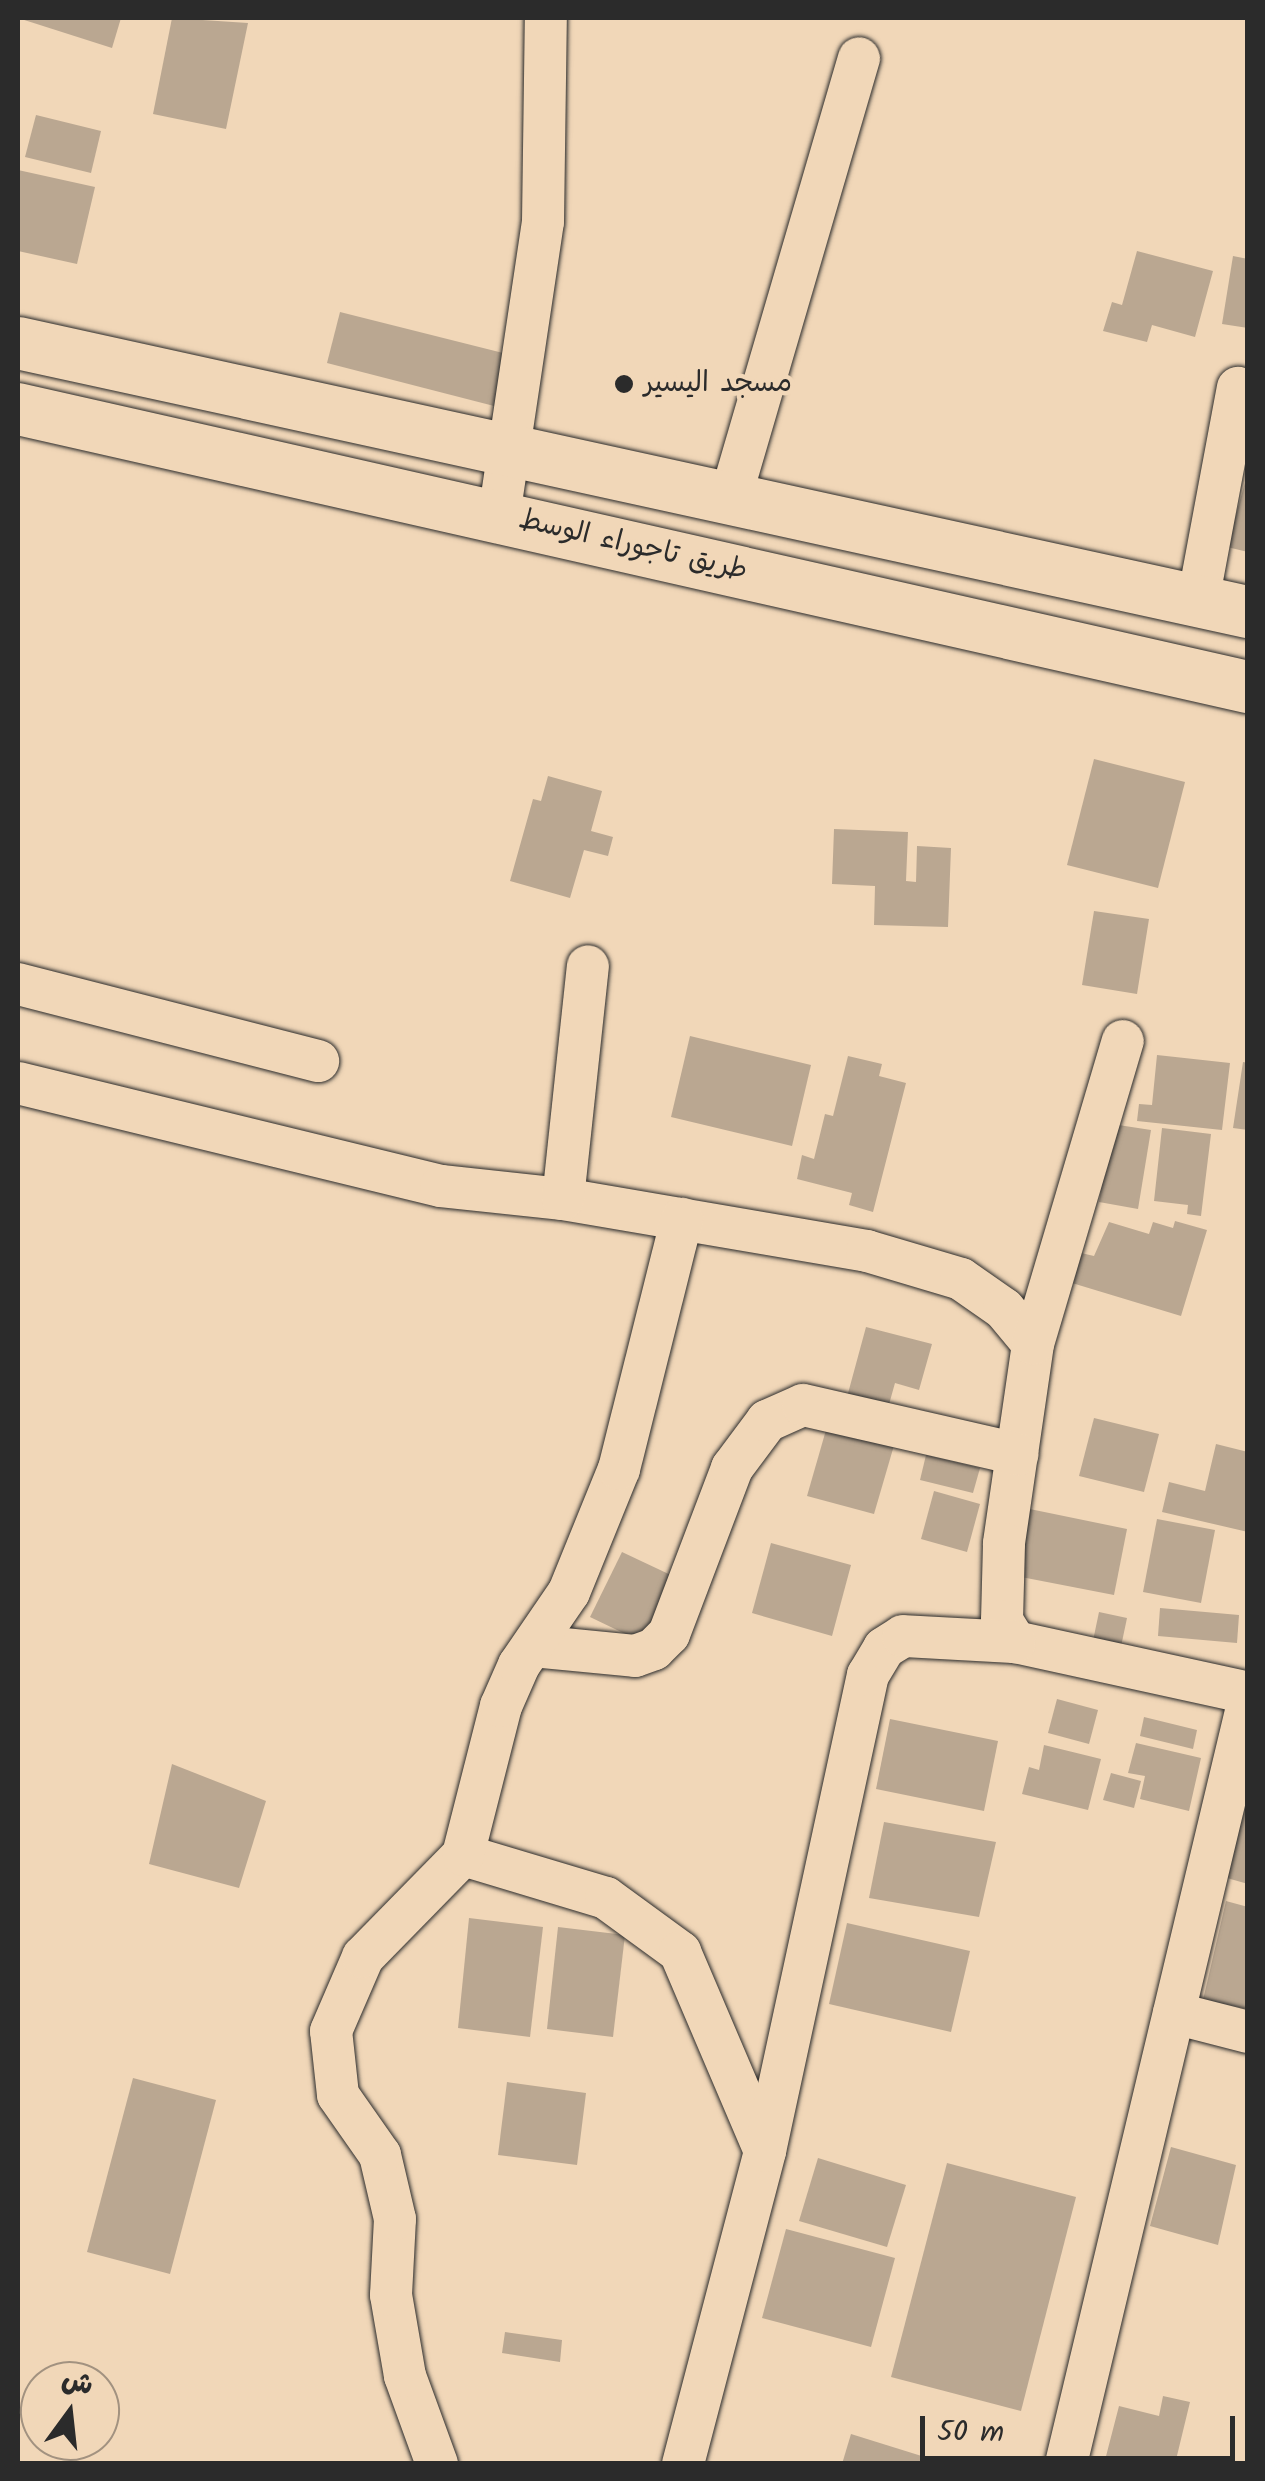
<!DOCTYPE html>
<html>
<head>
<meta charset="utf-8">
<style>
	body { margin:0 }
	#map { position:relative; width:1265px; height:2481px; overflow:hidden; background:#f1d7b8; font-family:Kalam,"Playpen Sans Arabic",sans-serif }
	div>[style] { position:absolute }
	.building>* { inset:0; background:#baa791 }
	.roads { filter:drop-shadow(0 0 2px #2b2b2b) drop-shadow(0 0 2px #2b2b2b) }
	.minor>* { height:42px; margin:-21px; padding:0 21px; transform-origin:21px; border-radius:21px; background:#f1d7b8 }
	.major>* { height:52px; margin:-26px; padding:0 26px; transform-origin:26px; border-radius:26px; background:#f1d7b8 }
	.dots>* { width:28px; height:28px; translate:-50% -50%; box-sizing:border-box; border:5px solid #f1d7b8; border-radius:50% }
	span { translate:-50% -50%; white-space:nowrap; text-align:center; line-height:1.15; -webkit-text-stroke:9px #f1d7b8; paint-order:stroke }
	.poi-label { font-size:28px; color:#2b2b2b }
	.left { translate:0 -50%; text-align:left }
	.street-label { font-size:28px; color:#2b2b2b }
	.frame { position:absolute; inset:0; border:20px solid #2b2b2b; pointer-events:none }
	.north { position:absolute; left:20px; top:2361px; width:100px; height:100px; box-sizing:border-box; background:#f1d7b8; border:2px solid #a29280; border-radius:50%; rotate:15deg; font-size:28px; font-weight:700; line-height:40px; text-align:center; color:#2b2b2b }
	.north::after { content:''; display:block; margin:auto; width:35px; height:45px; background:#2b2b2b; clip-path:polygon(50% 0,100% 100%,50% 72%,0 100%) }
	.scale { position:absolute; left:920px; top:2416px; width:315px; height:45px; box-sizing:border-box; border:5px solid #2b2b2b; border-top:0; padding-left:12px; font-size:30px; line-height:35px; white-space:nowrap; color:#2b2b2b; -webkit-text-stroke:8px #f1d7b8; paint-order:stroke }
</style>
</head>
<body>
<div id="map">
	<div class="building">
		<div style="clip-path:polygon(18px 18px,121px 18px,112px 48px)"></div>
		<div style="clip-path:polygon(172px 18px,248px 23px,226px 129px,153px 114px)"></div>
		<div style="clip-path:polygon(36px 115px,101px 131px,91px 173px,25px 157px)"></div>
		<div style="clip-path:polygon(18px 170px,95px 187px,77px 264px,18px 251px)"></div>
		<div style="clip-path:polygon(1137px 251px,1213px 271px,1195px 337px,1152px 325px,1147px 342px,1103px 331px,1112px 302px,1122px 305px)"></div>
		<div style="clip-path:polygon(1233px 256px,1248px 259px,1248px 328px,1222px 324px)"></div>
		<div style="clip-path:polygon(340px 312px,507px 354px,494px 406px,327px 363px)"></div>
		<div style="clip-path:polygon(1246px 479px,1248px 479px,1248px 552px,1227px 547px)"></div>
		<div style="clip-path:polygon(1094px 759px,1185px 782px,1158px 888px,1067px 865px)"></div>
		<div style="clip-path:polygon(548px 776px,602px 791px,591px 831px,613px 837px,608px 856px,584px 850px,570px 898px,510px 881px,533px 799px,541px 801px)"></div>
		<div style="clip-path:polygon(834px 829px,908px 832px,906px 881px,916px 882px,917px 846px,951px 848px,948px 927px,874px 925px,875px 886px,832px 884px)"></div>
		<div style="clip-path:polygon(1094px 911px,1149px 919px,1137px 994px,1082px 985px)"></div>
		<div style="clip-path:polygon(690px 1036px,811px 1065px,792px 1146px,671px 1117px)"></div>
		<div style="clip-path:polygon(1157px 1055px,1230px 1063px,1222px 1130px,1137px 1121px,1139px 1104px,1152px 1105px)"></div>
		<div style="clip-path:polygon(848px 1056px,882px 1064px,879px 1076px,906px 1083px,873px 1212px,849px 1205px,852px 1193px,797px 1179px,802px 1155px,814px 1159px,825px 1114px,833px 1116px)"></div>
		<div style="clip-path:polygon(1243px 1062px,1248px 1063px,1248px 1130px,1233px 1128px)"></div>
		<div style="clip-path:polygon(1112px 1124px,1151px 1130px,1138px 1209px,1099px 1202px)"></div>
		<div style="clip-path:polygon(1162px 1128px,1211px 1134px,1201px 1216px,1187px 1214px,1188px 1205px,1154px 1201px)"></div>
		<div style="clip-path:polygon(1175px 1221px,1207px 1230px,1181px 1316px,1072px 1283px,1081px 1253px,1094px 1256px,1109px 1222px,1149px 1234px,1153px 1222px,1173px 1228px)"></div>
		<div style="clip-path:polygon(866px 1327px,932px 1344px,919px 1390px,895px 1383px,888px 1408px,847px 1397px)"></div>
		<div style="clip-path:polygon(1094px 1418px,1159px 1434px,1144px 1492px,1079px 1476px)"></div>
		<div style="clip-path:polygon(828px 1423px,895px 1442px,874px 1514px,807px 1496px)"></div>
		<div style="clip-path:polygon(1216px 1444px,1248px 1452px,1248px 1532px,1162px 1512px,1169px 1482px,1205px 1491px)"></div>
		<div style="clip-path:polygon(926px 1455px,980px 1468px,973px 1493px,920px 1480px)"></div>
		<div style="clip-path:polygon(934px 1491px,980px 1504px,967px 1552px,921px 1539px)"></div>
		<div style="clip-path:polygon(1020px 1507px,1127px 1529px,1114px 1595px,1006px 1574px)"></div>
		<div style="clip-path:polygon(1157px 1519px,1215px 1530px,1201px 1603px,1143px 1592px)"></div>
		<div style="clip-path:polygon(771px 1543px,851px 1565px,832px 1636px,752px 1613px)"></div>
		<div style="clip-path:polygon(622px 1552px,675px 1577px,644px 1643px,590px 1617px)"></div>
		<div style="clip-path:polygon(1160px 1608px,1239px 1615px,1237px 1643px,1158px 1636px)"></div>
		<div style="clip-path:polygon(1099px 1612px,1127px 1618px,1118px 1661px,1090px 1655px)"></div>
		<div style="clip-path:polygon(1057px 1699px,1098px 1710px,1089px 1744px,1048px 1733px)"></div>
		<div style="clip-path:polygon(1144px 1717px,1197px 1730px,1193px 1749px,1140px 1736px)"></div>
		<div style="clip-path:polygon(890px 1719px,998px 1741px,984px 1811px,876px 1789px)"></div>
		<div style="clip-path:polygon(1136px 1743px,1201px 1758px,1189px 1811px,1140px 1799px,1145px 1776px,1128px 1773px)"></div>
		<div style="clip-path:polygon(1044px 1745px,1101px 1759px,1088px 1810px,1022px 1794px,1029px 1767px,1039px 1770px)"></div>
		<div style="clip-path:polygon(1248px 1754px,1248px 1884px,1213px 1874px)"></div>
		<div style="clip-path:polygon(172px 1764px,266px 1801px,239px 1888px,149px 1864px)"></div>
		<div style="clip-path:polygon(1111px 1773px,1141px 1781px,1134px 1808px,1103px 1800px)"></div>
		<div style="clip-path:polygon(884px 1822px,996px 1842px,979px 1917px,869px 1898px)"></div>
		<div style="clip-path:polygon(1226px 1901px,1248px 1907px,1248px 2009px,1203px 2000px)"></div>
		<div style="clip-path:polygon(469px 1918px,543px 1927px,530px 2037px,458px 2028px)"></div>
		<div style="clip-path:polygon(847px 1923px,970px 1951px,951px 2032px,829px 2004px)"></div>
		<div style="clip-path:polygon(558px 1927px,625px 1935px,613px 2037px,547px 2029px)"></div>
		<div style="clip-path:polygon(133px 2078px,216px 2100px,170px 2274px,87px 2252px)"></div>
		<div style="clip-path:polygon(507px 2082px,586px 2093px,577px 2165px,498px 2155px)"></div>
		<div style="clip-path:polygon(1171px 2147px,1236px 2165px,1218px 2245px,1150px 2226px)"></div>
		<div style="clip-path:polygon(818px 2158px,906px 2185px,887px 2247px,799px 2221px)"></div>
		<div style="clip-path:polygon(947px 2163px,1076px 2197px,1021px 2411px,891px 2377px)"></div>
		<div style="clip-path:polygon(786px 2229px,895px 2258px,871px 2347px,762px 2318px)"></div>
		<div style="clip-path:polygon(505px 2332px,562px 2340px,560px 2362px,502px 2353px)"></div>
		<div style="clip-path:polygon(1163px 2396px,1190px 2402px,1175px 2464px,1104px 2464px,1119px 2406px,1159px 2416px)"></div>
		<div style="clip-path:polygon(851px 2434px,928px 2458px,927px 2464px,842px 2464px)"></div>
	</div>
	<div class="roads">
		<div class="minor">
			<div style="left:731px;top:496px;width:456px;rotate:-73.7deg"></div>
			<div style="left:499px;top:516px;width:297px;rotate:-81.5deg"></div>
			<div style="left:543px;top:222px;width:204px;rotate:-89.2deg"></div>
			<div style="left:1198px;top:601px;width:217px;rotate:-79.4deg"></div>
			<div style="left:18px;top:984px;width:310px;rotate:14.4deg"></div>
			<div style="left:18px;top:1083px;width:435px;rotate:13.7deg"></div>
			<div style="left:441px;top:1186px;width:123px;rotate:6.1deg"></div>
			<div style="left:563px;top:1199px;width:308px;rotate:9.7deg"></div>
			<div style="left:867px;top:1251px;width:98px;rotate:16.6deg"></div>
			<div style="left:961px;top:1279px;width:52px;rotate:34.9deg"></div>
			<div style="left:1004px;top:1309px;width:45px;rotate:50.4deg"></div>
			<div style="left:1033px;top:1344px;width:202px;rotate:98.3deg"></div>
			<div style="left:1004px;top:1544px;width:77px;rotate:91.5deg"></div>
			<div style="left:1002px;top:1621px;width:25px;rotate:58deg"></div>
			<div style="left:1015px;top:1642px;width:239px;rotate:12.3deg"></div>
			<div style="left:563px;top:1199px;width:234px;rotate:-83.9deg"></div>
			<div style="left:1033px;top:1344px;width:316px;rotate:-73.5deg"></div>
			<div style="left:533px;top:1646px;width:102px;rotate:5.6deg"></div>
			<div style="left:635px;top:1656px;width:20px;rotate:-20deg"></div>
			<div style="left:654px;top:1649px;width:21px;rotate:-45deg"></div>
			<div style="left:669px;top:1634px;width:178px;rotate:-69.2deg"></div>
			<div style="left:732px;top:1468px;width:59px;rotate:-53.3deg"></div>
			<div style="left:767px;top:1421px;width:39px;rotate:-24deg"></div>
			<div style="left:803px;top:1405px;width:220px;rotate:12.9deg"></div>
			<div style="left:463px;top:1855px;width:149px;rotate:16.7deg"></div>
			<div style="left:606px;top:1898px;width:92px;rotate:36.1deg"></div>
			<div style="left:680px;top:1952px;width:216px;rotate:66.9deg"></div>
			<div style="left:1174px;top:2013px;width:76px;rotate:14.4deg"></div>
			<div style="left:437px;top:2464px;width:94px;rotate:-110deg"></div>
			<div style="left:405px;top:2376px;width:82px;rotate:-99.8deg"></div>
			<div style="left:391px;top:2295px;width:76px;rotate:-87deg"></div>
			<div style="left:395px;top:2219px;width:66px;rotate:-103.2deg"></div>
			<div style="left:380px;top:2155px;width:73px;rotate:-125deg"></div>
			<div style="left:338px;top:2095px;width:64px;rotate:-96.2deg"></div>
			<div style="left:331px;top:2031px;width:81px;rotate:-66.6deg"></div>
			<div style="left:363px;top:1957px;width:143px;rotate:-45.6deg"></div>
			<div style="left:463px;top:1855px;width:154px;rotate:-75.7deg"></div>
			<div style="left:501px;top:1706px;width:45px;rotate:-66.3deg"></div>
			<div style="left:519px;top:1665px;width:88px;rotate:-55.6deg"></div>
			<div style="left:569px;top:1592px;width:133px;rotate:-67.9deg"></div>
			<div style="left:619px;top:1469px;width:258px;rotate:-75.9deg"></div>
			<div style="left:683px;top:2464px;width:324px;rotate:-75.3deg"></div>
			<div style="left:765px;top:2151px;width:487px;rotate:-77.8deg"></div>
			<div style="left:868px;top:1675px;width:31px;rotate:-59deg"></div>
			<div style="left:884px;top:1648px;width:22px;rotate:-32deg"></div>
			<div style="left:903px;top:1636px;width:112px;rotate:3.1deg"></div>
			<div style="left:1066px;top:2464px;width:782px;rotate:-76.55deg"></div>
		</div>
		<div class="major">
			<div style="left:18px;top:343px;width:1259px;rotate:12.34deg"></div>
			<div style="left:18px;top:409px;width:1261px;rotate:12.74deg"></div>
		</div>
	</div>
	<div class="dots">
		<div style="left:624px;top:384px;background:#2b2b2b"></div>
	</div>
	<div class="poi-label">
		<span class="left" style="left:644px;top:384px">مسجد اليسير</span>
	</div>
	<div class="street-label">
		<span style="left:633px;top:546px;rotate:13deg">طريق تاجوراء الوسط</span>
	</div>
	<div class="frame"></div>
	<div class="north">ش</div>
	<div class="scale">50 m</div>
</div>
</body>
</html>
